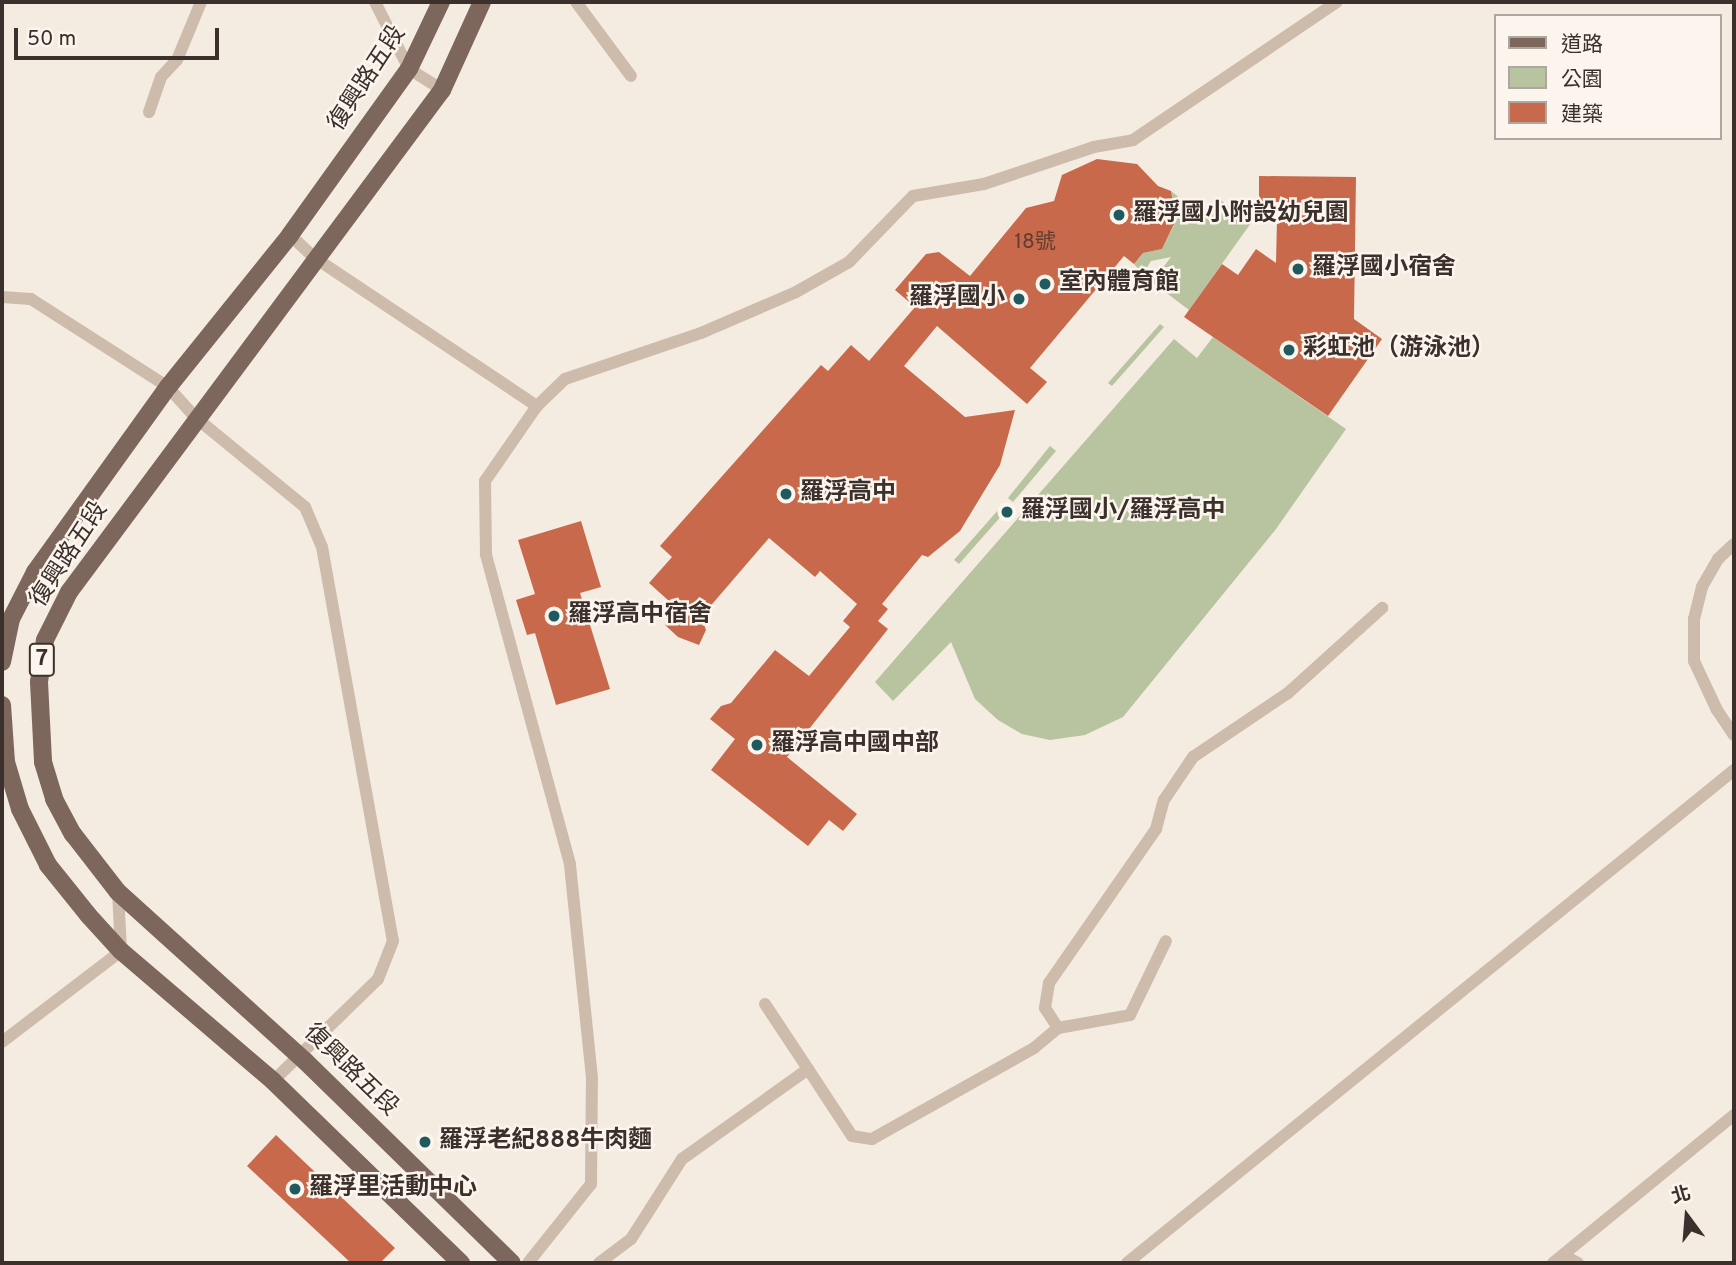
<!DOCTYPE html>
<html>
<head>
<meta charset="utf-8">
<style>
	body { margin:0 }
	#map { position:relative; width:1736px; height:1265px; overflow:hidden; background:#f4ebe1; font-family:Overpass,"Noto Sans TC",sans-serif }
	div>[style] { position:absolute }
	.green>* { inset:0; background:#b8c4a0 }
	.building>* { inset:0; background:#c8694b }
	.service>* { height:12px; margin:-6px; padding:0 6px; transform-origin:6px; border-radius:6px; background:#cdbbac }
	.primary>* { height:18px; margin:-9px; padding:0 9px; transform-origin:9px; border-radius:9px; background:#7d675c }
	.dots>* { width:19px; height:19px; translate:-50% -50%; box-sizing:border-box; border:4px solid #fbf5ee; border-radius:50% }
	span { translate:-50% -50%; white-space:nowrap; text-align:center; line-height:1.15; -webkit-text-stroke:5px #fbf5ee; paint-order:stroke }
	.number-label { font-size:21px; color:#5e3e33 }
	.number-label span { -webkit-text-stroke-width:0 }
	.shield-label span { padding:2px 5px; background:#fbf5ee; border:2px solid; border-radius:5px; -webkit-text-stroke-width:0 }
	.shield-label { font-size:23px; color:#3b302b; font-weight:700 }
	.street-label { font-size:24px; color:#3b302b }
	.poi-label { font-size:24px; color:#3b302b; font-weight:700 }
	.left { translate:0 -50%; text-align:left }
	.right { translate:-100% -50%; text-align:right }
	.frame { position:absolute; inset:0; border:4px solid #3b302b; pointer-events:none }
	.legend { position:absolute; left:1494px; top:14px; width:228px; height:126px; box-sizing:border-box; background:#fbf5ee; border:2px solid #aea6a0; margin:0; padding:9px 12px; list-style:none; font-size:21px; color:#3b302b }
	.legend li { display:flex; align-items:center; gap:14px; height:35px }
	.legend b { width:35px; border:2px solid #aea6a0 }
	.north { position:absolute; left:1652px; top:1181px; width:70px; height:70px; -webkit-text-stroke:5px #fbf5ee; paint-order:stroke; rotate:344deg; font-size:19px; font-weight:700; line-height:28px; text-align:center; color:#3b302b }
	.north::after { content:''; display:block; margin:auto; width:24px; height:32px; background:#3b302b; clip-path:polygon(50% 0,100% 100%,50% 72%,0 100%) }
	.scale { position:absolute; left:14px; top:28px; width:205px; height:32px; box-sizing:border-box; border:4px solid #3b302b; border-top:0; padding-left:9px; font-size:21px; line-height:24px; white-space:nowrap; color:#3b302b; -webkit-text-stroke:5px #fbf5ee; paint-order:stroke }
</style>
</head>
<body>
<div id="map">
	<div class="green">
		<div style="clip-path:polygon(1171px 191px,1203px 217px,1218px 198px,1251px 223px,1189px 310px,1152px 282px,1171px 257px,1151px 261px,1143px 274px,1134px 264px,1143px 253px,1162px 249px,1177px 219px,1167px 211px,1173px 203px)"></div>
		<div style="clip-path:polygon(1160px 324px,1164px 327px,1112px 386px,1108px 383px)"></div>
		<div style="clip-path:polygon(1213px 337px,1346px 429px,1276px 529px,1123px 717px,1085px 735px,1050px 740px,1022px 734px,998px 720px,975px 699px,951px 642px,893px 701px,875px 682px,1174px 339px,1197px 358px)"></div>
		<div style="clip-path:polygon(1050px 446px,1056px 451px,1013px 502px,1008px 498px)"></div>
		<div style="clip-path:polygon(999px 509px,1004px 513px,959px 564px,954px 560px)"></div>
	</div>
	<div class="building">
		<div style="clip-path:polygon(1097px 159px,1137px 164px,1158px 186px,1171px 191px,1176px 220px,1162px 249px,1143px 253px,1134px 264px,1124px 256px,1030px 368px,1047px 382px,1027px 404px,937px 326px,904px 366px,965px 417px,1015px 410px,1000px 465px,960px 531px,928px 557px,922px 555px,882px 604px,888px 609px,878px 621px,888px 629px,787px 757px,857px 814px,843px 831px,829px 820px,808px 846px,711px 770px,735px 739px,710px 719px,721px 706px,731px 703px,775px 650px,809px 676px,850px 627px,843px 621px,857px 604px,820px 571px,815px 577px,769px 538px,701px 617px,706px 630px,699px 645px,678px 637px,665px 625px,679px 610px,649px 583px,672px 557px,660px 546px,821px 365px,828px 371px,851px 345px,869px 361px,915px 307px,895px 290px,926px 254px,939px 252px,970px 276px,1026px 208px,1054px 201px,1062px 175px)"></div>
		<div style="clip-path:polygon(1259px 176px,1356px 177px,1354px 319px,1382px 339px,1328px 416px,1184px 317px,1222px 264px,1238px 275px,1256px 249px,1276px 263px,1277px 220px,1289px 202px,1259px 202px)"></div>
		<div style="clip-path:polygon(581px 521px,601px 587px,580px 593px,610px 689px,556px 705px,535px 633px,527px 635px,516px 600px,535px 594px,518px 540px)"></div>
		<div style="clip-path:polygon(276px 1135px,395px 1248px,380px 1263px,351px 1263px,247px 1166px)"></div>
	</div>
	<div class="service">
		<div style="left:375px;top:2px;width:75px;rotate:63.1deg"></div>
		<div style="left:409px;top:69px;width:39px;rotate:32deg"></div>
		<div style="left:576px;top:2px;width:92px;rotate:53.4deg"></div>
		<div style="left:149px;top:112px;width:37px;rotate:-71deg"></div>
		<div style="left:161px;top:77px;width:23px;rotate:-47deg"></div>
		<div style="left:177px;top:60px;width:63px;rotate:-67.5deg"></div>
		<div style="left:290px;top:235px;width:34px;rotate:43deg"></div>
		<div style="left:315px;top:258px;width:267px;rotate:33.7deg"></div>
		<div style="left:2px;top:297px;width:29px;rotate:4deg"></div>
		<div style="left:31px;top:299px;width:163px;rotate:32.7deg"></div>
		<div style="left:168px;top:387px;width:40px;rotate:48deg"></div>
		<div style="left:195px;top:417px;width:142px;rotate:39.3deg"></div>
		<div style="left:305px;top:507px;width:43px;rotate:67deg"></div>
		<div style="left:322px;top:547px;width:400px;rotate:79.8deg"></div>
		<div style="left:393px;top:941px;width:41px;rotate:111.5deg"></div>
		<div style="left:378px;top:979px;width:146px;rotate:135.8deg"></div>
		<div style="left:1734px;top:544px;width:22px;rotate:137deg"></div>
		<div style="left:1718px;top:559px;width:32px;rotate:120deg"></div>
		<div style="left:1702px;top:587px;width:33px;rotate:104deg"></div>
		<div style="left:1694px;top:619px;width:42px;rotate:90deg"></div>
		<div style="left:1694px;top:661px;width:54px;rotate:64.9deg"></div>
		<div style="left:1717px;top:710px;width:30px;rotate:56deg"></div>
		<div style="left:765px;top:1004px;width:78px;rotate:56.5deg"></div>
		<div style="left:1058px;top:1028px;width:24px;rotate:-123deg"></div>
		<div style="left:1045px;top:1008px;width:25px;rotate:-81deg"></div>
		<div style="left:1049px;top:983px;width:188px;rotate:-55.2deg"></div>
		<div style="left:1156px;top:829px;width:30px;rotate:-75deg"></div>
		<div style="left:1164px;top:800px;width:52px;rotate:-56deg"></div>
		<div style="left:1193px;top:757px;width:115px;rotate:-34deg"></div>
		<div style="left:1288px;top:693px;width:127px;rotate:-42.1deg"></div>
		<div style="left:2px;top:1042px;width:150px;rotate:-37.4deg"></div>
		<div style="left:121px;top:951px;width:59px;rotate:-92.9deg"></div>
		<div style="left:1563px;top:1255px;width:17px;rotate:28deg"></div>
		<div style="left:528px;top:1263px;width:101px;rotate:-51.4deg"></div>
		<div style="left:591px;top:1184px;width:106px;rotate:-89.5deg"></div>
		<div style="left:592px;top:1078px;width:215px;rotate:-95.9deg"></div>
		<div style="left:570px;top:864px;width:321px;rotate:-105.2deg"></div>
		<div style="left:486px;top:554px;width:73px;rotate:-90.8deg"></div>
		<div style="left:485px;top:481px;width:91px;rotate:-55.3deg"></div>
		<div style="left:537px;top:406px;width:39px;rotate:-44deg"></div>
		<div style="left:565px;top:379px;width:144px;rotate:-18.7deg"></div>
		<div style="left:701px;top:333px;width:103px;rotate:-23.3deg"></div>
		<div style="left:796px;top:292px;width:61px;rotate:-29.5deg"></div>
		<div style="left:849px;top:262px;width:92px;rotate:-45.9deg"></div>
		<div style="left:913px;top:196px;width:72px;rotate:-9.6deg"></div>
		<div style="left:984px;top:184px;width:116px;rotate:-18.6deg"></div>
		<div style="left:1094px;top:147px;width:40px;rotate:-10deg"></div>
		<div style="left:1133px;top:140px;width:246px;rotate:-34.1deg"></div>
		<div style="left:599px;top:1263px;width:40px;rotate:-37deg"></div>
		<div style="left:631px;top:1239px;width:95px;rotate:-57.5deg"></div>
		<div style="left:682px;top:1159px;width:155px;rotate:-35.5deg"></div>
		<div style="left:808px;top:1069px;width:80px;rotate:56.7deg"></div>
		<div style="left:852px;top:1136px;width:20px;rotate:9deg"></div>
		<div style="left:872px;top:1139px;width:186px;rotate:-29.3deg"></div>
		<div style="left:1034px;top:1048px;width:31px;rotate:-40deg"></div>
		<div style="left:1058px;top:1028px;width:73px;rotate:-10.2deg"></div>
		<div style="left:1130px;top:1015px;width:82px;rotate:-64.1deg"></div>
		<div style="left:1127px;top:1263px;width:782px;rotate:-39.08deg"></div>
		<div style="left:1553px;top:1263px;width:234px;rotate:-39.3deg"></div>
	</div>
	<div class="primary">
		<div style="left:482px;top:2px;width:97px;rotate:114.4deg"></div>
		<div style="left:442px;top:90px;width:625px;rotate:126.61deg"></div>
		<div style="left:69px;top:592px;width:54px;rotate:116.6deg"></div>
		<div style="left:45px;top:640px;width:42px;rotate:98.1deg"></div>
		<div style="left:39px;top:682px;width:80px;rotate:87.1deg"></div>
		<div style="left:43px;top:762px;width:39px;rotate:73deg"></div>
		<div style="left:54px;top:799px;width:40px;rotate:62deg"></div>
		<div style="left:73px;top:834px;width:73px;rotate:52.2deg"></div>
		<div style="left:118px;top:892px;width:252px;rotate:42.1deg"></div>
		<div style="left:305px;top:1061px;width:289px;rotate:44.3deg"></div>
		<div style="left:2px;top:662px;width:44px;rotate:-78.2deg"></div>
		<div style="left:11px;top:619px;width:53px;rotate:-62.9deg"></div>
		<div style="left:35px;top:572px;width:228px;rotate:-54.3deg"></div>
		<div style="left:168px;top:387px;width:195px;rotate:-51.2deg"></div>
		<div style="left:290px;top:235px;width:204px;rotate:-54.4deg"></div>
		<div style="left:409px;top:69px;width:74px;rotate:-64.5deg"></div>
		<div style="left:2px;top:705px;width:57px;rotate:86deg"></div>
		<div style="left:6px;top:762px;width:49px;rotate:73.4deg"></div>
		<div style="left:20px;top:809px;width:63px;rotate:63.4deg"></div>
		<div style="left:48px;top:865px;width:65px;rotate:51.2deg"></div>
		<div style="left:89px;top:916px;width:47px;rotate:47.6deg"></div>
		<div style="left:121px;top:951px;width:200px;rotate:40.5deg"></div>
		<div style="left:273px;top:1081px;width:262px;rotate:44.1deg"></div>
	</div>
	<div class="dots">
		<div style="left:1119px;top:215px;background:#1f5a5e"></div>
		<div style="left:1298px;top:269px;background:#1f5a5e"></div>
		<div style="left:1045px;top:284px;background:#1f5a5e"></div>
		<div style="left:1019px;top:299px;background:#1f5a5e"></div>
		<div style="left:1289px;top:350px;background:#1f5a5e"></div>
		<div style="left:786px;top:494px;background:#1f5a5e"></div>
		<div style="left:1007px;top:512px;background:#1f5a5e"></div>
		<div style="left:554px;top:616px;background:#1f5a5e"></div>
		<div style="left:757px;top:745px;background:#1f5a5e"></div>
		<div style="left:425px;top:1142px;background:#1f5a5e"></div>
		<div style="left:295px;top:1189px;background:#1f5a5e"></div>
	</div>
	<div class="number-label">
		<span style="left:1035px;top:243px">18號</span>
	</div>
	<div class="shield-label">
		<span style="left:42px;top:660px">7</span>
	</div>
	<div class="street-label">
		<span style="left:368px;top:79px;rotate:-57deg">復興路五段</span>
		<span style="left:70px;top:555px;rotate:-57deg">復興路五段</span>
		<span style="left:350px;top:1071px;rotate:44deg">復興路五段</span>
	</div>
	<div class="poi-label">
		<span class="left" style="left:1133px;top:215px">羅浮國小附設幼兒園</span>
		<span class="left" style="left:1312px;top:269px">羅浮國小宿舍</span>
		<span class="left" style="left:1059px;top:284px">室內體育館</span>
		<span class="right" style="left:1005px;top:299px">羅浮國小</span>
		<span class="left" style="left:1303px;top:350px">彩虹池（游泳池）</span>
		<span class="left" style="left:800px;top:494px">羅浮高中</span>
		<span class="left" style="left:1021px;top:512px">羅浮國小/羅浮高中</span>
		<span class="left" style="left:568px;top:616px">羅浮高中宿舍</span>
		<span class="left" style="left:771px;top:745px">羅浮高中國中部</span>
		<span class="left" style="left:439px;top:1142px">羅浮老紀888牛肉麵</span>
		<span class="left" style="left:309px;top:1189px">羅浮里活動中心</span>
	</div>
	<div class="frame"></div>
	<ul class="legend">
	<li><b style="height:9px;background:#7d675c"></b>道路</li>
	<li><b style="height:19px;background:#b8c4a0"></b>公園</li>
	<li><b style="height:19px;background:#c8694b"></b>建築</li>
	</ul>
	<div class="north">北</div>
	<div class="scale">50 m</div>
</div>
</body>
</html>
